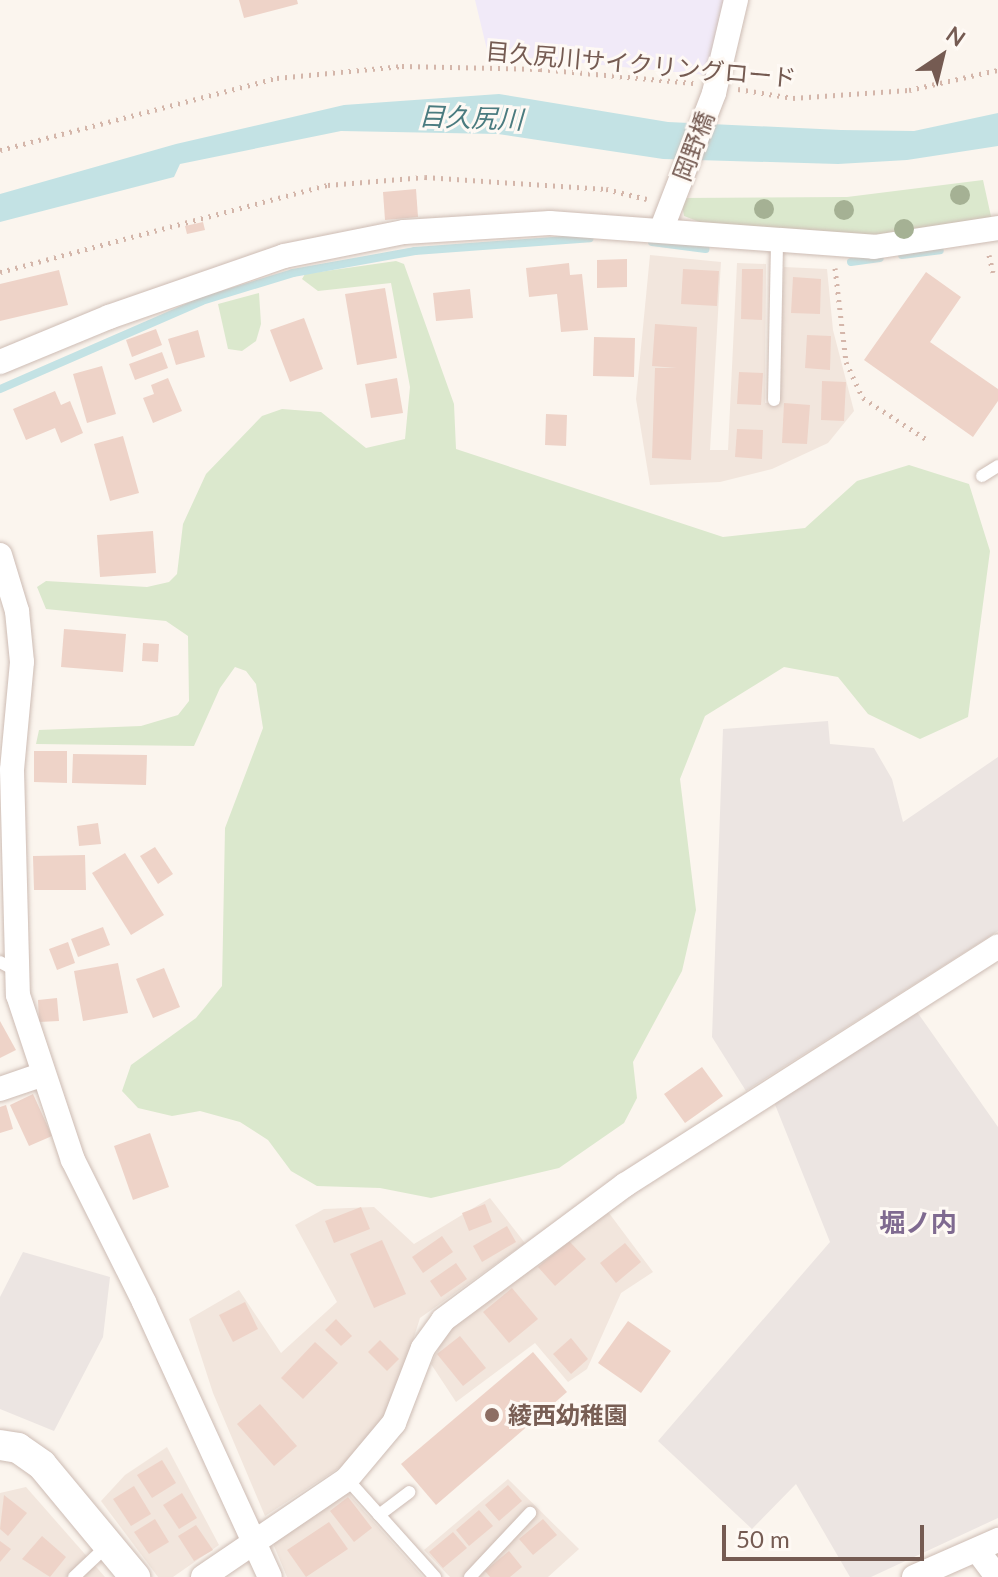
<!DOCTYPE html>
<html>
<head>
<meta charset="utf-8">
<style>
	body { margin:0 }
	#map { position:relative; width:998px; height:1577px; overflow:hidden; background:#fbf5ee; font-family:Lato,"Noto Sans JP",sans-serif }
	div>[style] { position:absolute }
	.residential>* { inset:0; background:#f2e6dd }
	.industrial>* { inset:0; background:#ece5e2 }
	.education>* { inset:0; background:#f1eaf8 }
	.green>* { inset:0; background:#dbe8cd }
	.water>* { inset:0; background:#c3e2e4 }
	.stream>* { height:8px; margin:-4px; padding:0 4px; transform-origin:4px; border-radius:4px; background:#c3e2e4 }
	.building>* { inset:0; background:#eed3c8 }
	.path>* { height:5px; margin-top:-2.5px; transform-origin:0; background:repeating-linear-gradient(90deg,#d4b6aa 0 2px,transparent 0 8px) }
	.roads { filter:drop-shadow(0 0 2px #cdbcb4) drop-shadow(0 0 2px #cdbcb4) }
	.service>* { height:12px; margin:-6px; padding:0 6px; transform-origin:6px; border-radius:6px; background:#fff }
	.minor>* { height:24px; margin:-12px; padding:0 12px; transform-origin:12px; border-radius:12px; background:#fff }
	.tertiary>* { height:30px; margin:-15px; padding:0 15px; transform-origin:15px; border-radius:15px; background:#fff }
	.trees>* { width:20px; height:20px; margin:-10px; border-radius:50%; background:#a5b194 }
	.dots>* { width:22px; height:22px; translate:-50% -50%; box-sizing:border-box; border:4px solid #fef9f4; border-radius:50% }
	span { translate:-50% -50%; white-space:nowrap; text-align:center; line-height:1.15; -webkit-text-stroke:6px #fef9f4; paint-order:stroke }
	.street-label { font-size:24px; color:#755b52 }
	.education-label { font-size:24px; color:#785e54; font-weight:700 }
	.left { translate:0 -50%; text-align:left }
	.water-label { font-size:26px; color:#4a7b7f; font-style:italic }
	.neighbourhood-label { font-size:26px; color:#7f6a90; font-weight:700 }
	.north { position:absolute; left:902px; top:16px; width:80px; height:80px; -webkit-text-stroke:6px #fef9f4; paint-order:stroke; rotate:35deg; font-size:22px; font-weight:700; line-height:32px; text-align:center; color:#755b52 }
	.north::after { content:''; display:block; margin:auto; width:28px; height:36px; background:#755b52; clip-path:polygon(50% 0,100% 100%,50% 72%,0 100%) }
	.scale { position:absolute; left:722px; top:1525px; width:202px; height:36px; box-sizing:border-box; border:4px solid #755b52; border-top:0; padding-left:10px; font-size:24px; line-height:28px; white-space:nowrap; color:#755b52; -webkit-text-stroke:6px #fef9f4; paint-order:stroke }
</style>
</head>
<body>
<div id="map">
	<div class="residential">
		<div style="clip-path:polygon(650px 255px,721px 262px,710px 450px,728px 450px,737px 263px,766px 264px,765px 403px,778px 402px,784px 267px,827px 269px,833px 330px,854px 411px,828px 443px,772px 469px,720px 482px,650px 485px,636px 399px)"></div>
		<div style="clip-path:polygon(490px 1198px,525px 1243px,420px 1318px,389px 1416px,342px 1466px,265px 1516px,213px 1393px,189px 1319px,239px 1290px,281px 1353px,337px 1302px,295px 1225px,324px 1209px,374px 1207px,414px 1244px)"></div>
		<div style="clip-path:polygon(606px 1209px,653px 1272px,621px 1293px,587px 1369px,568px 1382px,535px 1343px,456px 1402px,431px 1364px,447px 1331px)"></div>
		<div style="clip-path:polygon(167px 1447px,219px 1545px,173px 1577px,158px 1577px,101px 1501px,125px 1475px)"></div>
		<div style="clip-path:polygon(508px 1479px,579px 1549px,548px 1577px,450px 1577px,424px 1550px)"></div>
		<div style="clip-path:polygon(26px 1487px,105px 1577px,0 1577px,0 1493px)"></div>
		<div style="clip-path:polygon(345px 1490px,423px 1577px,287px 1577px,272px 1541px)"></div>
	</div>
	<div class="industrial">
		<div style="clip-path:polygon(828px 721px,830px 744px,874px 748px,892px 779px,903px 822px,998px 757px,998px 931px,746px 1091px,712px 1037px,723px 729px)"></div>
		<div style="clip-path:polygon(915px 1009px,998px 1127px,998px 1518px,871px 1577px,850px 1577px,796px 1484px,752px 1529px,658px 1441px,830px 1242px,772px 1097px)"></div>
		<div style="clip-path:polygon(23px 1252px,110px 1277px,103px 1337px,54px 1431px,0 1409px,0 1297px)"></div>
	</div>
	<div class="education">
		<div style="clip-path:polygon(475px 0,726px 0,706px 75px,488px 54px)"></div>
	</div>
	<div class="green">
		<div style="clip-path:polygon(983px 180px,992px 221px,862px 240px,718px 229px,684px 216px,681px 198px,847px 197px)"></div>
		<div style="clip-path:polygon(396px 261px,404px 264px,454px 404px,456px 449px,723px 537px,805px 528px,857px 481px,909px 465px,969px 484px,990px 551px,968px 717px,920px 739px,868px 714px,838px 677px,784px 667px,705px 716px,680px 779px,696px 910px,682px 971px,633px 1062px,637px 1098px,624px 1123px,559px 1168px,431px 1198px,380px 1188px,317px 1186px,291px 1171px,268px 1140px,240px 1122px,200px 1111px,172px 1116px,138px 1108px,122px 1091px,131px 1065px,196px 1018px,222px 986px,225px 828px,263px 728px,256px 684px,246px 671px,235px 667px,220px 688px,194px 746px,36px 744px,39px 730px,141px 726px,178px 715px,189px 701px,188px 636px,166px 621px,46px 609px,37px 587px,46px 581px,147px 587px,169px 582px,177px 574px,183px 524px,206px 474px,262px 416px,282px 409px,321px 412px,366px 448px,405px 439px,410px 387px,391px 283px,318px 291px,302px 279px,305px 274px)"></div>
		<div style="clip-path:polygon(259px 293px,261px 324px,256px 341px,242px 351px,228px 349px,218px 304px)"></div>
	</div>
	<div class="water">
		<div style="clip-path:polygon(499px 94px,668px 122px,841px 130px,914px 131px,998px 113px,998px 146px,907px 160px,838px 164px,663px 159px,498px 134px,341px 131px,180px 164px,174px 177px,0 222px,0 194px,176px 144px,344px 105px)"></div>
	</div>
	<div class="stream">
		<div style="left:652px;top:242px;width:54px;rotate:7.4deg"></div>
		<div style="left:902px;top:255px;width:38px;rotate:-7deg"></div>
		<div style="left:851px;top:262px;width:29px;rotate:-8deg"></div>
		<div style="left:0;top:389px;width:220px;rotate:-23.5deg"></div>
		<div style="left:202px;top:301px;width:95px;rotate:-17.1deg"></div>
		<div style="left:293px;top:273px;width:124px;rotate:-10.2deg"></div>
		<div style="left:415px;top:251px;width:175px;rotate:-4.2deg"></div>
	</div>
	<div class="building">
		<div style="clip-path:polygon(239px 0,297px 0,298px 4px,244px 18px)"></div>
		<div style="clip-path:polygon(416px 189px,418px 217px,385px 220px,383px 192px)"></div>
		<div style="clip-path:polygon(203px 222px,205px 230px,187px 234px,185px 226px)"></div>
		<div style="clip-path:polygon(627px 259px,627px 287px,597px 288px,597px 260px)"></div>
		<div style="clip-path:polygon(569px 263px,570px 275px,582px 274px,588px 330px,561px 332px,557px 294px,529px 297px,526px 268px)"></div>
		<div style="clip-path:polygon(683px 269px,719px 271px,717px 306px,681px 304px)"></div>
		<div style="clip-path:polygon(742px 269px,763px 269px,762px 320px,741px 319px)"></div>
		<div style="clip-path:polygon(59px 270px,68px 305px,0 321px,0 284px)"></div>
		<div style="clip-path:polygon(926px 272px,961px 297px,930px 342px,998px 389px,998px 401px,973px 437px,864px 360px)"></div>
		<div style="clip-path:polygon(793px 277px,821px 279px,820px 314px,791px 313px)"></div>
		<div style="clip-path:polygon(385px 288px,397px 358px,357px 365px,345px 294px)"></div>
		<div style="clip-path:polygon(470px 289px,473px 318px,436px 321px,433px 293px)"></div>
		<div style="clip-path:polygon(304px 318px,323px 369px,290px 382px,270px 330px)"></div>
		<div style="clip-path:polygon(655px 324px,697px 327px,691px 460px,652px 458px,655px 368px,677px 368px,652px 366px)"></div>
		<div style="clip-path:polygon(156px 329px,162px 345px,132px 357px,126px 340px)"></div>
		<div style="clip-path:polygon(198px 330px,205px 357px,176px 365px,168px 339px)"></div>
		<div style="clip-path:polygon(807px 335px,831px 336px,830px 370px,805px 368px)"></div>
		<div style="clip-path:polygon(594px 337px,635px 338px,634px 377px,593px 376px)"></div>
		<div style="clip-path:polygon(162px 352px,168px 368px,135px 380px,129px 364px)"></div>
		<div style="clip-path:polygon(102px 366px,116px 414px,87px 423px,73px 374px)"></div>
		<div style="clip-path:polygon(739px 372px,763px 373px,761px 405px,737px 404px)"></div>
		<div style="clip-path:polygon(168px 378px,182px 411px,153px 423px,143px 398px,154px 394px,151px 385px)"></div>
		<div style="clip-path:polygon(397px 378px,403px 413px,371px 418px,365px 384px)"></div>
		<div style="clip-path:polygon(822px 381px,846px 382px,844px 421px,821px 420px)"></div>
		<div style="clip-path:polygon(55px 391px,61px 405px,70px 401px,83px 433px,61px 443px,55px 428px,26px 440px,13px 409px)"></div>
		<div style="clip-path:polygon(784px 403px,810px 405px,807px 444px,782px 443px)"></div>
		<div style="clip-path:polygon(546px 414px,567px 415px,566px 446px,545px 445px)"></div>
		<div style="clip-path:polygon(737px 429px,763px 430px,762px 459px,735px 457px)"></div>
		<div style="clip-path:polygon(123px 436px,139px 493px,110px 501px,94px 444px)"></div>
		<div style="clip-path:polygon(153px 531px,156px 573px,100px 577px,97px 535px)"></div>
		<div style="clip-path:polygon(64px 629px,126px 634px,123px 672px,61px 667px)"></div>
		<div style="clip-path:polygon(143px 643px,159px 644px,158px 662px,142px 661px)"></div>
		<div style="clip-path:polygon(34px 751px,67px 751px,67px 783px,34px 782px)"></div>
		<div style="clip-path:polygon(73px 754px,147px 755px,146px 785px,72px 783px)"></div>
		<div style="clip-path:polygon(98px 823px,101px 844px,79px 846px,77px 826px)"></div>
		<div style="clip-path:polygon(155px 847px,173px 874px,158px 884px,140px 856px)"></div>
		<div style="clip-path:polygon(125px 853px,164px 915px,131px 935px,92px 873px)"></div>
		<div style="clip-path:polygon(85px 855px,86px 890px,34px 890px,33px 856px)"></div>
		<div style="clip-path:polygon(103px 927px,110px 945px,78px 957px,71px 939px)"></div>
		<div style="clip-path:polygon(68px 942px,75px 963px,57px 970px,49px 949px)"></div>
		<div style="clip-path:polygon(118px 963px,128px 1013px,83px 1021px,74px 971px)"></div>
		<div style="clip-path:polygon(164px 968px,180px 1007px,153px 1018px,136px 979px)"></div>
		<div style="clip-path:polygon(57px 998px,59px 1021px,39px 1022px,38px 1000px)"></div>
		<div style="clip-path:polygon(0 1021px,16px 1050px,0 1058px)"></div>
		<div style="clip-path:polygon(702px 1067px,723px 1096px,685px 1123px,664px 1094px)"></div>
		<div style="clip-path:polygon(33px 1094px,52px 1136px,29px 1146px,10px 1105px)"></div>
		<div style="clip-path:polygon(6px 1105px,13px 1129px,0 1133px,0 1107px)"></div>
		<div style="clip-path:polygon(150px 1133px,169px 1187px,133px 1200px,114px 1146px)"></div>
		<div style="clip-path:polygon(485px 1204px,492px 1222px,469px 1231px,462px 1213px)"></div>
		<div style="clip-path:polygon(361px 1207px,370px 1229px,334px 1243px,325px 1221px)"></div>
		<div style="clip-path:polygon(507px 1226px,516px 1242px,482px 1262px,473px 1246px)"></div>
		<div style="clip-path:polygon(442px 1236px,453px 1252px,423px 1273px,412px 1257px)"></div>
		<div style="clip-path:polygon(382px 1240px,406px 1294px,374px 1308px,350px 1254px)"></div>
		<div style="clip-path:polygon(569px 1241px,586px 1259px,555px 1286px,538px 1267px)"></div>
		<div style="clip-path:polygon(625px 1243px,641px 1262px,616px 1283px,600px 1263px)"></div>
		<div style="clip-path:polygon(456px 1263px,467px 1279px,441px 1297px,430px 1281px)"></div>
		<div style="clip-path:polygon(512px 1288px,538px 1319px,509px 1343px,483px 1312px)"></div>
		<div style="clip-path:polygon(245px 1302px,258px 1329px,233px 1342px,219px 1315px)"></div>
		<div style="clip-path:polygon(336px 1319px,352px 1336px,341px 1346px,325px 1330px)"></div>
		<div style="clip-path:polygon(628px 1321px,671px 1351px,641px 1393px,598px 1363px)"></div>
		<div style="clip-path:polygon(460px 1336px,486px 1368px,463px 1386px,437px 1354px)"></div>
		<div style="clip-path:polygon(571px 1338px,588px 1359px,571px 1374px,553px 1354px)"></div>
		<div style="clip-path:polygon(380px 1340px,399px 1359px,387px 1371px,368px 1352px)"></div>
		<div style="clip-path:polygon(315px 1342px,338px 1363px,303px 1399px,281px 1378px)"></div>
		<div style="clip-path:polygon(533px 1352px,567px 1392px,436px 1505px,401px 1464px)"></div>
		<div style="clip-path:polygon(260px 1404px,297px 1446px,274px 1466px,237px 1424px)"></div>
		<div style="clip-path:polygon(162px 1460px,176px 1483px,152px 1498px,137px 1475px)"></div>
		<div style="clip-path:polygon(508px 1485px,522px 1501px,499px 1521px,485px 1505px)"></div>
		<div style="clip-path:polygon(134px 1486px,151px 1514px,131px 1526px,113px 1499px)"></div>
		<div style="clip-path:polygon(182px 1493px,197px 1518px,179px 1529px,163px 1505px)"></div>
		<div style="clip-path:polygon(4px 1495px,27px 1513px,8px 1536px,0 1529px)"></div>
		<div style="clip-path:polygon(348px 1497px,372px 1528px,354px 1542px,330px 1511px)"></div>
		<div style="clip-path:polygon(479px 1510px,493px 1526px,469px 1546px,456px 1530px)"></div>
		<div style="clip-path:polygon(155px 1519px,169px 1542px,149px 1554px,134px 1532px)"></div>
		<div style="clip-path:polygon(543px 1519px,557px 1535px,533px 1555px,519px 1539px)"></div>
		<div style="clip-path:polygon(329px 1522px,348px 1549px,306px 1577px,287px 1550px)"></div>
		<div style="clip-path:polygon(196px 1525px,213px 1550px,194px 1561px,178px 1536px)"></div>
		<div style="clip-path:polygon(453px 1532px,467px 1548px,443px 1568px,429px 1552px)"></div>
		<div style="clip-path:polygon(42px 1536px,66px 1557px,50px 1577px,22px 1559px)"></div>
		<div style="clip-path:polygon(0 1541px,11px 1549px,0 1562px)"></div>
		<div style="clip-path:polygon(509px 1551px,522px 1567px,510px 1577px,490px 1577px,485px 1571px)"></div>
	</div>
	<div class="path">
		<div style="left:738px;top:89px;width:56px;rotate:9.3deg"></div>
		<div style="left:793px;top:98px;width:116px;rotate:-3.9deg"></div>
		<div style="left:909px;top:90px;width:91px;rotate:-12.7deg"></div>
		<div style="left:0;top:150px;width:286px;rotate:-14.6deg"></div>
		<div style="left:277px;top:78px;width:126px;rotate:-5.5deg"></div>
		<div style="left:402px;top:66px;width:138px;rotate:1.2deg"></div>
		<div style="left:540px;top:69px;width:154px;rotate:5.2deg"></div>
		<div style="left:989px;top:255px;width:18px;rotate:77deg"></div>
		<div style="left:835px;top:268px;width:95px;rotate:83.3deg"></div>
		<div style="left:846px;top:362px;width:40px;rotate:65deg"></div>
		<div style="left:863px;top:398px;width:79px;rotate:33.1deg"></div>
		<div style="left:0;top:272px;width:339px;rotate:-14.9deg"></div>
		<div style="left:328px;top:185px;width:97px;rotate:-4.7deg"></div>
		<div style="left:425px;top:177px;width:181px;rotate:3.8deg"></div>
		<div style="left:606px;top:189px;width:42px;rotate:13.7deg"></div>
	</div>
	<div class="roads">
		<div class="service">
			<div style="left:774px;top:400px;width:157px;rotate:-88.9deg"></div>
			<div style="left:982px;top:476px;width:19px;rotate:-32deg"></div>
			<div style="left:0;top:962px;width:17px;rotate:28deg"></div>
			<div style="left:347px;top:1479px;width:132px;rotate:48.1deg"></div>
			<div style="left:379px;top:1515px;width:38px;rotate:-37deg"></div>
			<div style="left:74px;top:1577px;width:47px;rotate:-43.3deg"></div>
			<div style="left:470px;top:1577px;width:88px;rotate:-46.8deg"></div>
		</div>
		<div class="minor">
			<div style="left:662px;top:228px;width:145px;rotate:-68.9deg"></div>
			<div style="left:714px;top:93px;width:96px;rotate:-76.7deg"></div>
			<div style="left:0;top:362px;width:118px;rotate:-22.4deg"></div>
			<div style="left:109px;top:317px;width:185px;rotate:-19.2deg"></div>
			<div style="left:284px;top:256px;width:122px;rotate:-11.3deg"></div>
			<div style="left:404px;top:232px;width:146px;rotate:-3.5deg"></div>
			<div style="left:550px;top:223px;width:325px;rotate:4.2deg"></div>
			<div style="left:874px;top:247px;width:125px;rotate:-8.7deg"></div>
			<div style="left:0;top:555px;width:59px;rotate:73.1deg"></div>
			<div style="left:17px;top:611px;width:51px;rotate:84.4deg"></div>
			<div style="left:22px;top:662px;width:108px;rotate:95.3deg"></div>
			<div style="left:12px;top:770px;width:225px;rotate:88.5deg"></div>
			<div style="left:18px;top:995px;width:174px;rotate:71.6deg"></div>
			<div style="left:73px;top:1160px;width:159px;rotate:63.4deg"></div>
			<div style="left:144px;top:1302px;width:302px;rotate:65.4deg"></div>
			<div style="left:0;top:1089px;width:46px;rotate:-18.8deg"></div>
			<div style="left:977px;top:1550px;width:34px;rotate:53deg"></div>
			<div style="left:203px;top:1577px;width:174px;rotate:-34.2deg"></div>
			<div style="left:347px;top:1479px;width:73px;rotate:-50deg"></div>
			<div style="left:394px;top:1423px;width:80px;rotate:-68.9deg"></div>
			<div style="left:423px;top:1348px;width:34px;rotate:-54deg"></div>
			<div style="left:443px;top:1320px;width:227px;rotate:-36.6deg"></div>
			<div style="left:625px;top:1185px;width:443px;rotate:-32.6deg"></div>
			<div style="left:914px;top:1577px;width:92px;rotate:-23.8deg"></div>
		</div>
		<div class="tertiary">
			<div style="left:0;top:1445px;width:18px;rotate:9deg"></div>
			<div style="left:18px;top:1448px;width:29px;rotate:35deg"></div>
			<div style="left:42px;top:1465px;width:146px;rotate:50.3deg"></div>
		</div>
	</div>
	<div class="trees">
		<div style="left:960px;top:195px"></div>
		<div style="left:764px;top:209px"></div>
		<div style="left:844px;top:210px"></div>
		<div style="left:904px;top:229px"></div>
	</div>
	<div class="dots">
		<div style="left:492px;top:1415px;background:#8d6e63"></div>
	</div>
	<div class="street-label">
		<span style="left:641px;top:64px;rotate:5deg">目久尻川サイクリングロード</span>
		<span style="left:693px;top:146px;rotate:-69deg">岡野橋</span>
	</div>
	<div class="education-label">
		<span class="left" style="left:508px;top:1415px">綾西幼稚園</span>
	</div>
	<div class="water-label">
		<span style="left:471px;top:118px;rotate:2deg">目久尻川</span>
	</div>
	<div class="neighbourhood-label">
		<span style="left:918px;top:1223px">堀ノ内</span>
	</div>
	<div class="north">N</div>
	<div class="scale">50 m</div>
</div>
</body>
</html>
